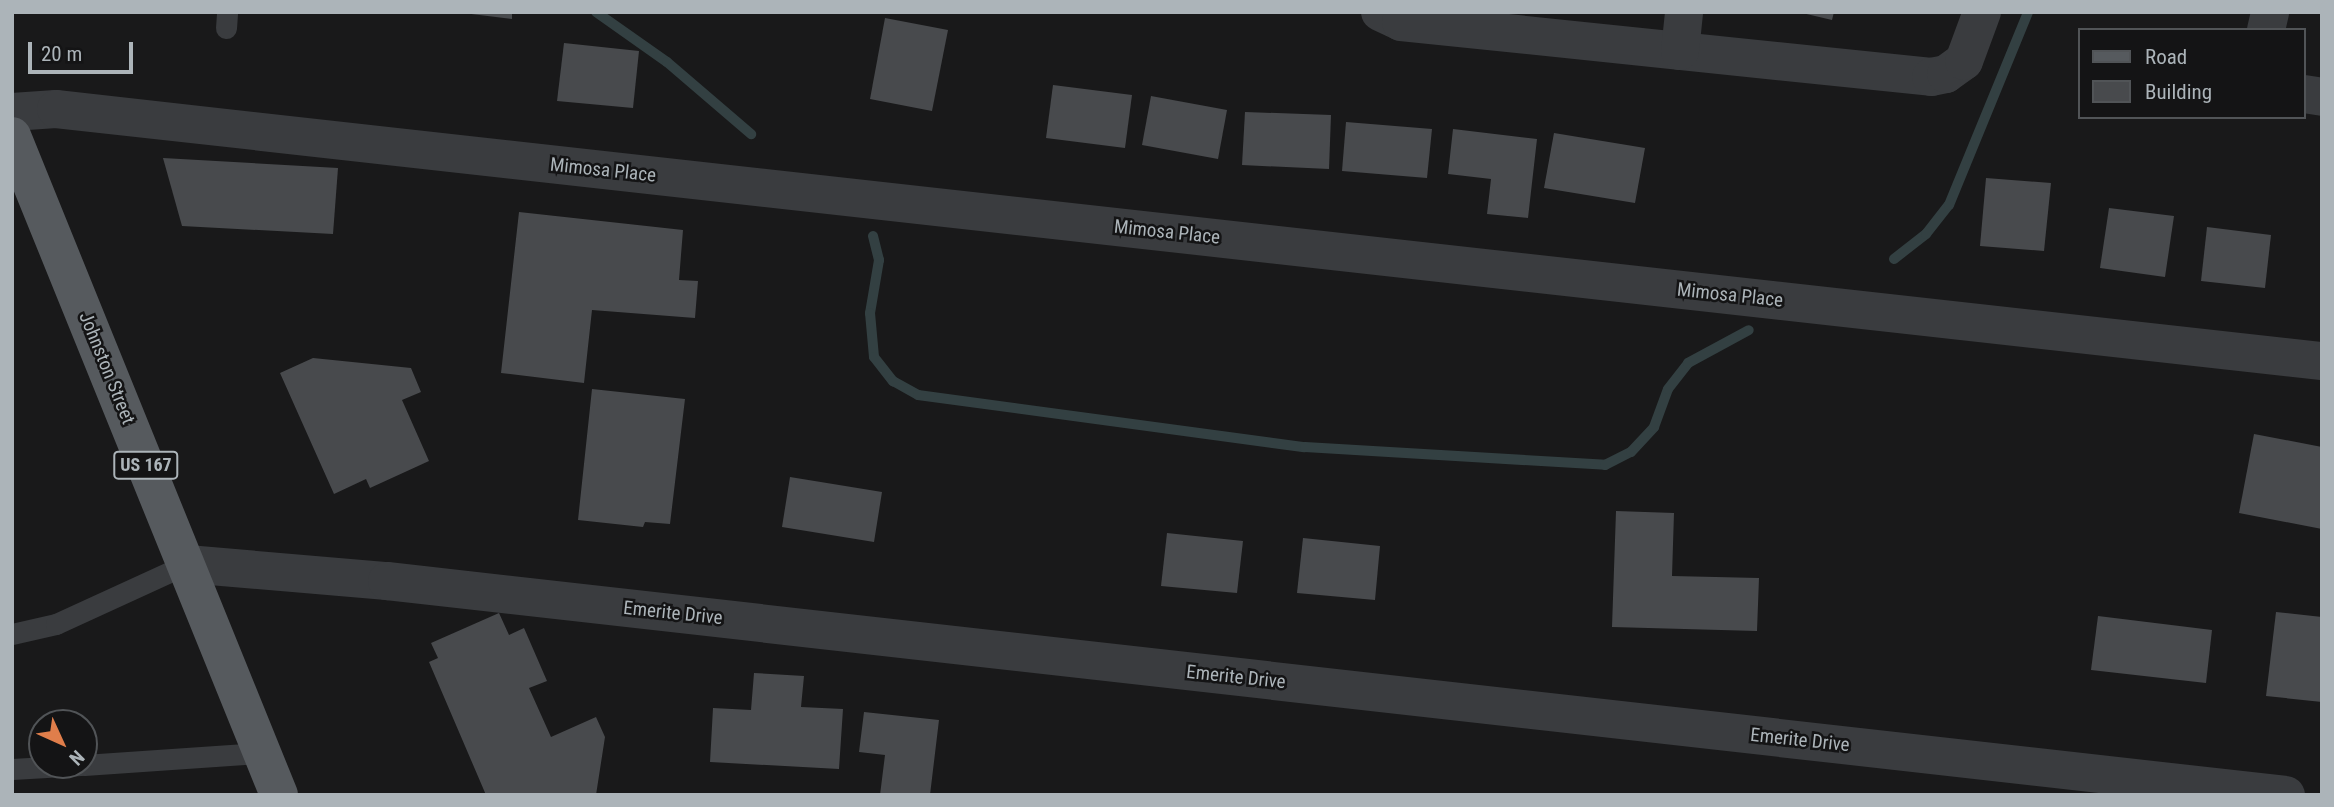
<!DOCTYPE html>
<html>
<head>
<meta charset="utf-8">
<style>
	body { margin:0 }
	#map { position:relative; width:2334px; height:807px; overflow:hidden; background:#19191a; font-family:"Roboto Condensed",sans-serif }
	div>[style] { position:absolute }
	.stream>* { height:10px; margin:-5px; padding:0 5px; transform-origin:5px; border-radius:5px; background:#334042 }
	.building>* { inset:0; background:#484a4d }
	.lane>* { height:21px; margin:-10.5px; padding:0 10.5px; transform-origin:10.5px; border-radius:10.5px; background:#3a3c3f }
	.street>* { height:38px; margin:-19px; padding:0 19px; transform-origin:19px; border-radius:19px; background:#3a3c3f }
	.primary>* { height:38px; margin:-19px; padding:0 19px; transform-origin:19px; border-radius:19px; background:#565a5e }
	span { translate:-50% -50%; white-space:nowrap; text-align:center; line-height:1.15; -webkit-text-stroke:5px #141415; paint-order:stroke }
	.shield-label span { padding:2px 5px; background:#141415; border:2px solid; border-radius:5px; -webkit-text-stroke-width:0 }
	.shield-label { font-size:18px; color:#acb4b9; font-weight:700 }
	.street-label { font-size:19px; color:#acb4b9 }
	.frame { position:absolute; inset:0; border:14px solid #acb4b9; pointer-events:none }
	.legend { position:absolute; left:2078px; top:28px; width:228px; height:91px; box-sizing:border-box; background:#141415; border:2px solid #515457; margin:0; padding:9px 12px; list-style:none; font-size:21px; color:#acb4b9 }
	.legend li { display:flex; align-items:center; gap:14px; height:35px }
	.legend b { width:35px; border:2px solid #515457 }
	.north { position:absolute; left:28px; top:709px; width:70px; height:70px; box-sizing:border-box; background:#141415; border:2px solid #515457; border-radius:50%; rotate:135deg; font-size:19px; font-weight:700; line-height:28px; text-align:center; color:#acb4b9 }
	.north::after { content:''; display:block; margin:auto; width:24px; height:32px; background:#e07e4b; clip-path:polygon(50% 0,100% 100%,50% 72%,0 100%) }
	.scale { position:absolute; left:28px; top:42px; width:105px; height:32px; box-sizing:border-box; border:4px solid #acb4b9; border-top:0; padding-left:9px; font-size:21px; line-height:24px; white-space:nowrap; color:#acb4b9; -webkit-text-stroke:5px #141415; paint-order:stroke }
</style>
</head>
<body>
<div id="map">
	<div class="stream">
		<div style="left:596px;top:12px;width:87px;rotate:35.2deg"></div>
		<div style="left:667px;top:62px;width:111px;rotate:40.6deg"></div>
		<div style="left:873px;top:236px;width:25px;rotate:76deg"></div>
		<div style="left:879px;top:260px;width:54px;rotate:99.6deg"></div>
		<div style="left:870px;top:313px;width:44px;rotate:84.8deg"></div>
		<div style="left:874px;top:357px;width:31px;rotate:52deg"></div>
		<div style="left:893px;top:381px;width:29px;rotate:29deg"></div>
		<div style="left:918px;top:395px;width:390px;rotate:7.7deg"></div>
		<div style="left:1305px;top:447px;width:301px;rotate:3.4deg"></div>
		<div style="left:1605px;top:465px;width:29px;rotate:-27deg"></div>
		<div style="left:1631px;top:452px;width:34px;rotate:-47deg"></div>
		<div style="left:1654px;top:427px;width:40px;rotate:-69.8deg"></div>
		<div style="left:1668px;top:389px;width:33px;rotate:-52deg"></div>
		<div style="left:1688px;top:363px;width:69px;rotate:-28.4deg"></div>
		<div style="left:1894px;top:259px;width:41px;rotate:-38deg"></div>
		<div style="left:1926px;top:234px;width:37px;rotate:-52deg"></div>
		<div style="left:1949px;top:205px;width:209px;rotate:-67.7deg"></div>
	</div>
	<div class="building">
		<div style="clip-path:polygon(455px 12px,512px 12px,512px 19px)"></div>
		<div style="clip-path:polygon(1798px 12px,1834px 12px,1832px 20px)"></div>
		<div style="clip-path:polygon(885px 18px,948px 30px,932px 111px,870px 99px)"></div>
		<div style="clip-path:polygon(564px 43px,639px 51px,633px 108px,557px 101px)"></div>
		<div style="clip-path:polygon(1053px 85px,1132px 95px,1125px 148px,1046px 138px)"></div>
		<div style="clip-path:polygon(1151px 96px,1227px 110px,1218px 159px,1142px 145px)"></div>
		<div style="clip-path:polygon(1245px 112px,1331px 115px,1329px 169px,1242px 165px)"></div>
		<div style="clip-path:polygon(1346px 122px,1432px 129px,1427px 178px,1342px 171px)"></div>
		<div style="clip-path:polygon(1453px 129px,1537px 139px,1528px 218px,1487px 214px,1491px 179px,1448px 174px)"></div>
		<div style="clip-path:polygon(1554px 133px,1645px 148px,1635px 203px,1544px 188px)"></div>
		<div style="clip-path:polygon(163px 158px,338px 168px,333px 234px,182px 226px)"></div>
		<div style="clip-path:polygon(1986px 178px,2051px 183px,2044px 251px,1980px 246px)"></div>
		<div style="clip-path:polygon(2109px 208px,2174px 216px,2165px 277px,2100px 268px)"></div>
		<div style="clip-path:polygon(519px 212px,683px 230px,679px 280px,698px 281px,695px 318px,592px 310px,584px 383px,501px 373px)"></div>
		<div style="clip-path:polygon(2207px 227px,2271px 235px,2265px 288px,2201px 281px)"></div>
		<div style="clip-path:polygon(313px 358px,411px 368px,421px 392px,402px 400px,429px 461px,370px 488px,366px 479px,334px 494px,280px 373px)"></div>
		<div style="clip-path:polygon(592px 389px,685px 399px,670px 524px,645px 522px,643px 527px,578px 520px)"></div>
		<div style="clip-path:polygon(2254px 434px,2322px 447px,2322px 529px,2239px 513px)"></div>
		<div style="clip-path:polygon(790px 477px,882px 492px,874px 542px,782px 527px)"></div>
		<div style="clip-path:polygon(1616px 511px,1674px 513px,1672px 576px,1759px 578px,1757px 631px,1612px 627px)"></div>
		<div style="clip-path:polygon(1167px 533px,1243px 541px,1237px 593px,1161px 586px)"></div>
		<div style="clip-path:polygon(1303px 538px,1380px 546px,1375px 600px,1297px 593px)"></div>
		<div style="clip-path:polygon(2276px 612px,2322px 617px,2322px 702px,2266px 696px)"></div>
		<div style="clip-path:polygon(499px 613px,509px 635px,524px 628px,547px 681px,529px 688px,551px 737px,596px 717px,605px 737px,596px 795px,486px 795px,429px 662px,438px 658px,431px 643px)"></div>
		<div style="clip-path:polygon(2098px 616px,2212px 630px,2206px 683px,2091px 670px)"></div>
		<div style="clip-path:polygon(754px 673px,804px 676px,801px 707px,843px 709px,839px 769px,710px 762px,713px 708px,751px 710px)"></div>
		<div style="clip-path:polygon(864px 712px,939px 720px,930px 795px,880px 795px,885px 755px,859px 752px)"></div>
	</div>
	<div class="lane">
		<div style="left:226px;top:28px;width:16px;rotate:-86deg"></div>
		<div style="left:12px;top:634px;width:45px;rotate:-12.8deg"></div>
		<div style="left:56px;top:624px;width:144px;rotate:-24.6deg"></div>
		<div style="left:84px;top:765px;width:178px;rotate:-3.9deg"></div>
		<div style="left:12px;top:769px;width:69px;rotate:-3.3deg"></div>
	</div>
	<div class="street">
		<div style="left:1380px;top:12px;width:23px;rotate:25deg"></div>
		<div style="left:1401px;top:22px;width:533px;rotate:5.92deg"></div>
		<div style="left:1931px;top:77px;width:15px;rotate:-11deg"></div>
		<div style="left:1946px;top:74px;width:22px;rotate:-36deg"></div>
		<div style="left:1964px;top:61px;width:52px;rotate:-69.8deg"></div>
		<div style="left:2266px;top:30px;width:18px;rotate:-77deg"></div>
		<div style="left:1680px;top:51px;width:39px;rotate:-84deg"></div>
		<div style="left:2304px;top:94px;width:18px;rotate:9deg"></div>
		<div style="left:12px;top:112px;width:44px;rotate:-3.9deg"></div>
		<div style="left:56px;top:109px;width:2280px;rotate:6.35deg"></div>
		<div style="left:187px;top:564px;width:201px;rotate:4.9deg"></div>
		<div style="left:387px;top:581px;width:1911px;rotate:6.43deg"></div>
	</div>
	<div class="primary">
		<div style="left:12px;top:136px;width:711px;rotate:67.94deg"></div>
	</div>
	<div class="shield-label">
		<span style="left:146px;top:465px">US 167</span>
	</div>
	<div class="street-label">
		<span style="left:603px;top:170px;rotate:6deg">Mimosa Place</span>
		<span style="left:1167px;top:232px;rotate:6deg">Mimosa Place</span>
		<span style="left:1730px;top:295px;rotate:6deg">Mimosa Place</span>
		<span style="left:107px;top:368px;rotate:68deg">Johnston Street</span>
		<span style="left:673px;top:613px;rotate:6deg">Emerite Drive</span>
		<span style="left:1236px;top:677px;rotate:6deg">Emerite Drive</span>
		<span style="left:1800px;top:740px;rotate:6deg">Emerite Drive</span>
	</div>
	<div class="frame"></div>
	<ul class="legend">
	<li><b style="height:9px;background:#565a5e"></b>Road</li>
	<li><b style="height:19px;background:#484a4d"></b>Building</li>
	</ul>
	<div class="north">N</div>
	<div class="scale">20 m</div>
</div>
</body>
</html>
